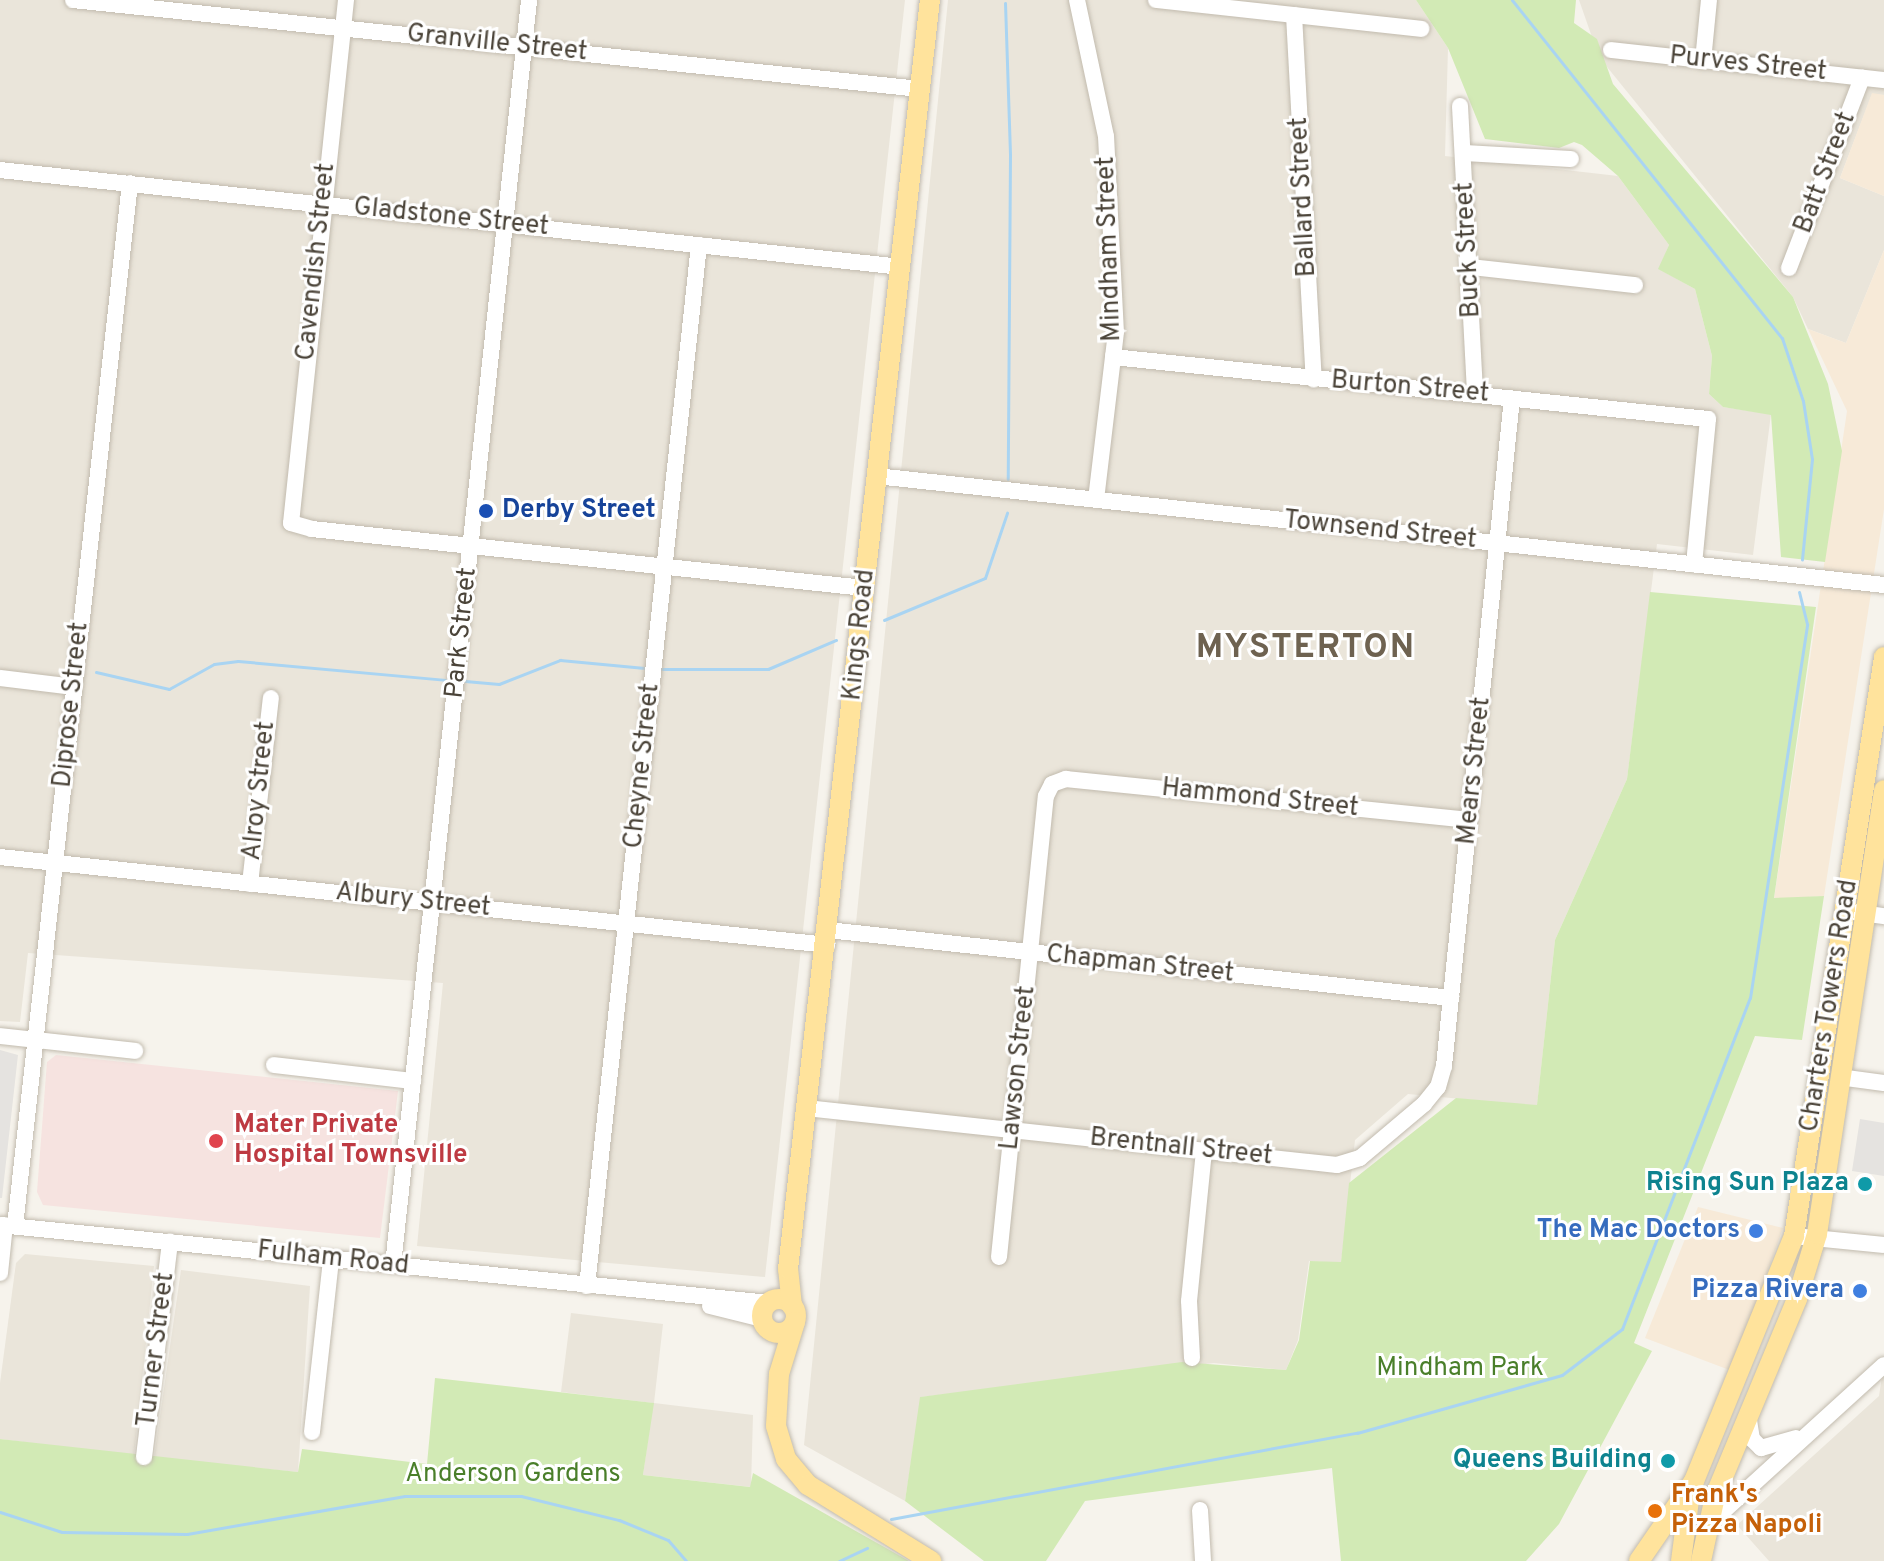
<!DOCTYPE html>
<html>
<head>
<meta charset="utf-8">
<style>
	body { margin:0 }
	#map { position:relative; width:1884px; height:1561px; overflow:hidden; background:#f6f3ec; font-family:Overpass,sans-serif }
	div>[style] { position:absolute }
	.residential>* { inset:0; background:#eae5da }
	.commercial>* { inset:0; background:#f7ead8 }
	.medical>* { inset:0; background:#f6e3e0 }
	.green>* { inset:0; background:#d2eab5 }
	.parking>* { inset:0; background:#e5e3e0 }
	.stream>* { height:3px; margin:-1.5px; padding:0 1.5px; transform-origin:1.5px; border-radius:1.5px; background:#a9d4f2 }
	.roads { filter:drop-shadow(0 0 2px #c2bbae) drop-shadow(0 0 2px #c2bbae) }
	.minor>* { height:16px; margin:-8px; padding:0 8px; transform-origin:8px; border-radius:8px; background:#fff }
	.major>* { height:20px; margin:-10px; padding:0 10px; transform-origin:10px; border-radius:10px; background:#ffe39c }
	.major>.ring { margin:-10px; padding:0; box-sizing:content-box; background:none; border:20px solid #ffe39c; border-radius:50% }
	.dots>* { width:22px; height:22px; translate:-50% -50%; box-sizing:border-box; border:4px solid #fff; border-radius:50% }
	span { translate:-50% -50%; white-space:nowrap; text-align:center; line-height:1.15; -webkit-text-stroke:6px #fff; paint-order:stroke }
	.street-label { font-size:26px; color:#4b4439 }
	.transit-label { font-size:26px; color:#164399; font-weight:700 }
	.left { translate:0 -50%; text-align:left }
	.health-label { font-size:26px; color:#be3a42; font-weight:700 }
	.culture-label { font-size:26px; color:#0d838f; font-weight:700 }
	.right { translate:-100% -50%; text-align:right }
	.shop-label { font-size:26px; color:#366cbe; font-weight:700 }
	.park-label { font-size:26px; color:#4a7f2a }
	.food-label { font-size:26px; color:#c56008; font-weight:700 }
	.district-label { font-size:34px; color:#6e6250; font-weight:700; letter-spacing:2px }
</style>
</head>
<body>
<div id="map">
	<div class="residential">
		<div style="clip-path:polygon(0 0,905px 0,765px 1277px,417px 1246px,443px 983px,28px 953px,20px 1022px,0 1021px)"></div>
		<div style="clip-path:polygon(948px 0,1416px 0,1448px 48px,1445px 156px,1618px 176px,1669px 245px,1659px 269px,1695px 289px,1712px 356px,1709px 394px,1723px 407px,1771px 414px,1753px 555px,1657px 544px,1627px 779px,1555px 940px,1537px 1106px,1408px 1094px,1355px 1140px,1341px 1263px,1309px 1261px,1298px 1340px,1286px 1370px,1214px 1363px,921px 1397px,905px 1501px,804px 1445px)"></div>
		<div style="clip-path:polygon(1579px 0,1884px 0,1884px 95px,1872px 94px,1840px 178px,1884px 196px,1884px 250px,1846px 343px,1808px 329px,1793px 297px,1599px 57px)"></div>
		<div style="clip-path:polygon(25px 1254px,154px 1266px,134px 1456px,0 1439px,0 1383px,16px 1263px)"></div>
		<div style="clip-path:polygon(181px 1270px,310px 1286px,298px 1472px,154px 1458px)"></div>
		<div style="clip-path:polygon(571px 1313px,663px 1324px,654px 1403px,753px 1415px,751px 1487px,643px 1475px,653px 1403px,561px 1392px)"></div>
		<div style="clip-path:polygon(1884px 1364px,1884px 1561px,1769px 1561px,1737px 1525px,1879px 1396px)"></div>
	</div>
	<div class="commercial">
		<div style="clip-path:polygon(1872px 93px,1884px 95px,1884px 196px,1840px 178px)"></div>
		<div style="clip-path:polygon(1884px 250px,1884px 509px,1824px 896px,1774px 899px,1847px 411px,1808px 329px,1846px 343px)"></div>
		<div style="clip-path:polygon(1698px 1207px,1783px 1228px,1732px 1371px,1645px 1338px)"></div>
	</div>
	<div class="medical">
		<div style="clip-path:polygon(56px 1055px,398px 1091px,380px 1238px,43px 1205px,37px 1192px,47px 1062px)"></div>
	</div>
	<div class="green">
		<div style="clip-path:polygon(1416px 0,1576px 0,1574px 23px,1597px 39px,1613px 84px,1793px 297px,1828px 384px,1842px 451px,1825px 562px,1781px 557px,1771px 415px,1723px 407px,1709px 394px,1712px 356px,1695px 289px,1658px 269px,1669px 245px,1618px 176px,1582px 145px,1574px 142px,1559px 148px,1485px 139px,1448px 48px)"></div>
		<div style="clip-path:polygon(1650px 592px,1816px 607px,1774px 898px,1824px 896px,1802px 1040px,1755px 1036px,1634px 1343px,1652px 1351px,1559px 1524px,1526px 1561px,1341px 1561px,1332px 1468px,1085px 1501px,1046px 1561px,984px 1561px,905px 1501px,920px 1397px,1182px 1362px,1286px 1370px,1299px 1340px,1310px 1261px,1341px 1262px,1349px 1183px,1456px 1098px,1537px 1105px,1555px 940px,1627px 779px)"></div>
		<div style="clip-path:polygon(435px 1378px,654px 1403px,643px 1475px,750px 1487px,753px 1473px,909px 1561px,0 1561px,0 1439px,298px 1472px,302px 1449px,427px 1464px)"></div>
	</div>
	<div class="parking">
		<div style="clip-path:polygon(0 1050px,18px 1055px,2px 1198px,0 1198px)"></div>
		<div style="clip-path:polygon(1860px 1119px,1884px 1123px,1884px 1176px,1852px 1171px)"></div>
	</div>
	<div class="stream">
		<div style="left:1512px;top:0;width:433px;rotate:51.4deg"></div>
		<div style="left:1782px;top:338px;width:66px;rotate:71.6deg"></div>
		<div style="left:1803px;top:401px;width:59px;rotate:81.2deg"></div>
		<div style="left:1812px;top:459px;width:101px;rotate:95.7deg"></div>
		<div style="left:1005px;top:3px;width:152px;rotate:88.1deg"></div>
		<div style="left:1010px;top:155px;width:324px;rotate:90.4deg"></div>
		<div style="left:884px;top:620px;width:109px;rotate:-22.6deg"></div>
		<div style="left:985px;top:578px;width:69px;rotate:-71.3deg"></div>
		<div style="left:662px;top:669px;width:106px"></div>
		<div style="left:768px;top:669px;width:74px;rotate:-23.1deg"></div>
		<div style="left:96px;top:672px;width:75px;rotate:13.1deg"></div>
		<div style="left:169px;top:689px;width:51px;rotate:-29.1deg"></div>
		<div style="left:214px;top:664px;width:24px;rotate:-7deg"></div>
		<div style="left:238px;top:661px;width:211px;rotate:5.2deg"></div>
		<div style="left:465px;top:681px;width:34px;rotate:5deg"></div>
		<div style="left:499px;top:684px;width:66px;rotate:-21.5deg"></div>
		<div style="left:560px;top:660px;width:85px;rotate:5.4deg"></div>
		<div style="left:0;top:1512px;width:65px;rotate:17.9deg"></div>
		<div style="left:62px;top:1532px;width:125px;rotate:0.9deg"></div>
		<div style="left:187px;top:1534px;width:221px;rotate:-9.9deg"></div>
		<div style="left:405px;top:1496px;width:116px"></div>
		<div style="left:521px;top:1496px;width:101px;rotate:13.8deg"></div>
		<div style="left:619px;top:1520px;width:53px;rotate:22.2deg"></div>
		<div style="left:668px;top:1540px;width:28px;rotate:49deg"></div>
		<div style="left:891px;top:1519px;width:474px;rotate:-10.5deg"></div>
		<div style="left:1357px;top:1433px;width:213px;rotate:-15.8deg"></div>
		<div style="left:1562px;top:1375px;width:76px;rotate:-37.5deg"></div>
		<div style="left:1622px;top:1329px;width:355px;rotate:-68.9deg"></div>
		<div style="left:1750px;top:998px;width:378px;rotate:-81.3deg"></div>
		<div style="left:1807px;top:624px;width:33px;rotate:-104deg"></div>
		<div style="left:839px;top:1561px;width:31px;rotate:-25deg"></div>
	</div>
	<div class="roads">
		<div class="minor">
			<div style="left:73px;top:0;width:852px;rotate:6deg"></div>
			<div style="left:346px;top:0;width:526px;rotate:96deg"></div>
			<div style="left:291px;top:523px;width:22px;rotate:16deg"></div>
			<div style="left:312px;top:529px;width:555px;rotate:6.1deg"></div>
			<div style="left:1077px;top:0;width:139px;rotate:78deg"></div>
			<div style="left:1106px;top:136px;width:196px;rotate:87.1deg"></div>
			<div style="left:1116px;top:332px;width:169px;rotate:96.8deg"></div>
			<div style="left:1156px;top:0;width:267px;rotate:6.2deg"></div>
			<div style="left:1294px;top:15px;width:365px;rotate:86.9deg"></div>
			<div style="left:1611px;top:50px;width:275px;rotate:6.3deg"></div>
			<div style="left:1703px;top:61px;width:61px;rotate:-84.4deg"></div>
			<div style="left:1460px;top:106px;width:288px;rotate:87deg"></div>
			<div style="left:1464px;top:153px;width:107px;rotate:3.2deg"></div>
			<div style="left:0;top:170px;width:906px;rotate:6.14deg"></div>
			<div style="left:1471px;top:267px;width:165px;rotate:6.3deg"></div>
			<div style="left:1789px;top:268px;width:204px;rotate:-69deg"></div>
			<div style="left:1113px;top:357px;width:598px;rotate:5.95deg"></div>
			<div style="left:1708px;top:419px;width:146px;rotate:95.5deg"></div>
			<div style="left:876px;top:476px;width:1014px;rotate:6.17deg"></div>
			<div style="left:0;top:678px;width:75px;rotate:6.9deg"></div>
			<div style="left:0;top:857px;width:832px;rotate:6.07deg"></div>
			<div style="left:250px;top:884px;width:187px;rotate:-83.6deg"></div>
			<div style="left:1854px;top:912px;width:30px;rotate:8deg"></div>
			<div style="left:828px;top:930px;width:627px;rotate:6.23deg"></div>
			<div style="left:0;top:1036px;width:136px;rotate:6.3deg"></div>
			<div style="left:274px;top:1065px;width:140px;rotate:6.6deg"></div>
			<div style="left:1839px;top:1077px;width:45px;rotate:7.6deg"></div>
			<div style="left:806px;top:1108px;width:534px;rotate:6.13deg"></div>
			<div style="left:1337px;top:1165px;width:24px;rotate:-17deg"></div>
			<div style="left:1360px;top:1158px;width:84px;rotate:-40.2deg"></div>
			<div style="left:1424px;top:1104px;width:22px;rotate:-51deg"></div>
			<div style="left:1438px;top:1087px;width:22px;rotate:-74deg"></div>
			<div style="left:1444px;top:1066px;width:671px;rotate:-84.19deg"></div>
			<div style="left:0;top:1225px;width:773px;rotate:5.79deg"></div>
			<div style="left:15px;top:1226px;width:1049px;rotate:-83.71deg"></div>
			<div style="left:1794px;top:1236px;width:90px;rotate:5.7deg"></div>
			<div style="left:999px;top:1257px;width:463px;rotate:-84.2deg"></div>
			<div style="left:1046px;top:796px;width:13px;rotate:-63deg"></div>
			<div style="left:1052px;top:784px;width:15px;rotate:-20deg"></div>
			<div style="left:1066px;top:779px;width:405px;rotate:5.8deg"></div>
			<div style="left:393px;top:1265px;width:1272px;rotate:-83.86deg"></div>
			<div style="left:0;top:1273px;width:48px;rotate:-84.1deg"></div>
			<div style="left:587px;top:1286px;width:1047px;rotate:-83.86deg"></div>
			<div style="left:710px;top:1306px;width:55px;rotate:13.8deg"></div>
			<div style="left:1192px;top:1358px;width:57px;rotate:-93deg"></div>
			<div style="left:1189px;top:1301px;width:151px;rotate:-84.3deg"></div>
			<div style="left:1748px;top:1414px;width:25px;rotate:81deg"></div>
			<div style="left:1752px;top:1439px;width:13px;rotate:45deg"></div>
			<div style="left:1761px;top:1448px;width:36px;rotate:-16deg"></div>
			<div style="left:312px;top:1432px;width:174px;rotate:-83.7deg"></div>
			<div style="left:144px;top:1457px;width:217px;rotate:-83.1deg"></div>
			<div style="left:1200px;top:1510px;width:51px;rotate:86.6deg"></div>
			<div style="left:1707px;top:1526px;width:239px;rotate:-42.3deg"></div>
		</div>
		<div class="major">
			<div class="ring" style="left:762px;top:1299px;width:14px;height:14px"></div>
			<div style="left:792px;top:1306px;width:37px;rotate:-96deg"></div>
			<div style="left:788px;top:1269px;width:1277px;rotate:-83.62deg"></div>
			<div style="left:795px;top:1322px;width:54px;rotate:107.1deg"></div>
			<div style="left:779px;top:1374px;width:52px;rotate:93.3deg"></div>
			<div style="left:776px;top:1426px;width:34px;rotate:73deg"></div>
			<div style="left:786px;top:1459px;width:34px;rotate:50deg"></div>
			<div style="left:808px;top:1485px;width:145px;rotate:31.7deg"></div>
			<div style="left:1639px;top:1561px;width:97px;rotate:-55.5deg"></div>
			<div style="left:1694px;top:1481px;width:265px;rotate:-67.8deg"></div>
			<div style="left:1794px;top:1236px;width:586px;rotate:-81.16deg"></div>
			<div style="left:1681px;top:1561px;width:62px;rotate:-82.5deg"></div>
			<div style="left:1701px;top:1561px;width:66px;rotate:-77.8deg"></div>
			<div style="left:1715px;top:1496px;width:213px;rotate:-67.4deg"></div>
			<div style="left:1797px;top:1299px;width:68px;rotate:-72.9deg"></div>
			<div style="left:1817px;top:1234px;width:449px;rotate:-81.4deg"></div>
		</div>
	</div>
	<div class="dots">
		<div style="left:486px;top:511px;background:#1a4fb4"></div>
		<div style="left:216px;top:1141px;background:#e0444e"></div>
		<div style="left:1865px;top:1184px;background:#0f9aa8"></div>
		<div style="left:1756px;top:1231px;background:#3f7fe0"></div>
		<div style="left:1860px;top:1291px;background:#3f7fe0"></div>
		<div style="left:1668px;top:1461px;background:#0f9aa8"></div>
		<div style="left:1655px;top:1511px;background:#e8710a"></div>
	</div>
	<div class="street-label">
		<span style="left:497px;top:44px;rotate:6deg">Granville Street</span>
		<span style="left:1748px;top:65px;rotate:6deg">Purves Street</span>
		<span style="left:1826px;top:173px;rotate:-69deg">Batt Street</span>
		<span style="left:1304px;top:197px;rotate:-93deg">Ballard Street</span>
		<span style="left:451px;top:218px;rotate:6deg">Gladstone Street</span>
		<span style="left:1110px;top:249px;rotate:-92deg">Mindham Street</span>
		<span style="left:1469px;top:250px;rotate:-93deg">Buck Street</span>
		<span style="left:317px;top:262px;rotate:-84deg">Cavendish Street</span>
		<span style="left:1410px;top:388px;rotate:5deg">Burton Street</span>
		<span style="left:1380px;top:531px;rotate:6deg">Townsend Street</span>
		<span style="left:462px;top:633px;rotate:-84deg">Park Street</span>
		<span style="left:860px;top:635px;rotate:-84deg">Kings Road</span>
		<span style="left:72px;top:705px;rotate:-84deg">Diprose Street</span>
		<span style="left:643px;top:766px;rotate:-84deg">Cheyne Street</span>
		<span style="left:1475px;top:771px;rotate:-84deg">Mears Street</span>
		<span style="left:260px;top:791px;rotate:-84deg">Alroy Street</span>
		<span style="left:1260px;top:799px;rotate:6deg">Hammond Street</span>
		<span style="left:413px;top:901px;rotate:6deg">Albury Street</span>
		<span style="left:1140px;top:965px;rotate:6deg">Chapman Street</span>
		<span style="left:1830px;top:1006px;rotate:-81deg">Charters Towers Road</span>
		<span style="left:1019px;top:1068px;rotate:-84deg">Lawson Street</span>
		<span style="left:1181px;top:1148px;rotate:6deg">Brentnall Street</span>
		<span style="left:333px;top:1259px;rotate:6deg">Fulham Road</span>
		<span style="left:157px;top:1350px;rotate:-83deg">Turner Street</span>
	</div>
	<div class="transit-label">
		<span class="left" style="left:502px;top:511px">Derby Street</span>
	</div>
	<div class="health-label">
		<span class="left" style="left:234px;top:1141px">Mater Private<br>Hospital Townsville</span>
	</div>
	<div class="culture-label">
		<span class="right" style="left:1849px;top:1184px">Rising Sun Plaza</span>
		<span class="right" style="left:1652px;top:1461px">Queens Building</span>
	</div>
	<div class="shop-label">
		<span class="right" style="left:1740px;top:1231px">The Mac Doctors</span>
		<span class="right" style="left:1844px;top:1291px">Pizza Rivera</span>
	</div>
	<div class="park-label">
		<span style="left:1460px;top:1369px">Mindham Park</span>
		<span style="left:513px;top:1475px">Anderson Gardens</span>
	</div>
	<div class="food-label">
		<span class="left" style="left:1671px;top:1511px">Frank's<br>Pizza Napoli</span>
	</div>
	<div class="district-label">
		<span style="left:1306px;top:649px">MYSTERTON</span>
	</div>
</div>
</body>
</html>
